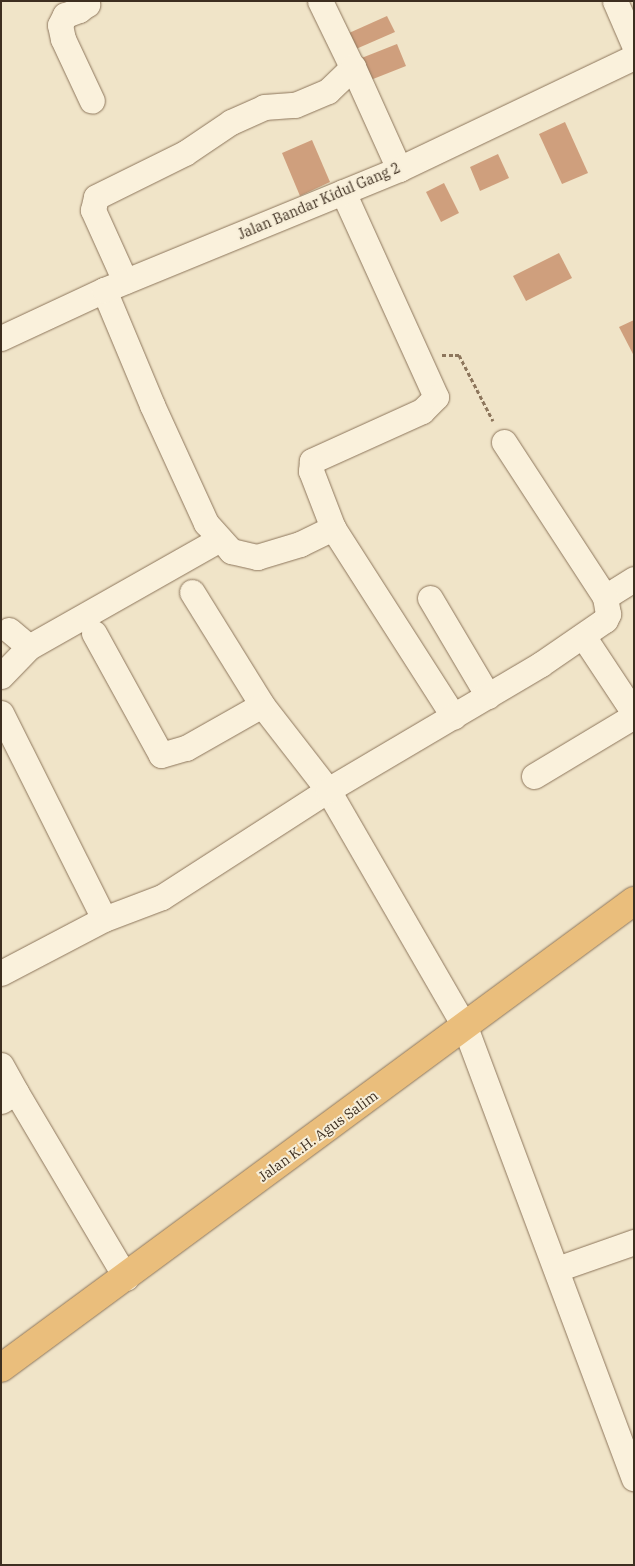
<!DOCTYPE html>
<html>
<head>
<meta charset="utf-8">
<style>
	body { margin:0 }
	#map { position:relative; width:635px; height:1566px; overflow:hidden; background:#f0e4c8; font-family:"IBM Plex Serif",serif }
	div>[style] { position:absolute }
	.building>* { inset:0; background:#cf9f7d }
	.path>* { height:3px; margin-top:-1.5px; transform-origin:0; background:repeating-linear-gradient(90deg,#8d765c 0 4px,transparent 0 6.5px) }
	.roads { filter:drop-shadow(0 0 1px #8d765c) drop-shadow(0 0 1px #8d765c) }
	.minor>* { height:25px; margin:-12.5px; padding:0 12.5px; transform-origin:12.5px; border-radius:12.5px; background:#faf1dc }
	.trunk>* { height:28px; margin:-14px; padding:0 14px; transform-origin:14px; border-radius:14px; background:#eabe7c }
	span { translate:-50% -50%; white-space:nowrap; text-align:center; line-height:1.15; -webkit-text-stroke:4px #f7eed8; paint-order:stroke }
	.street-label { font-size:14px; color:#3d2e20 }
	.frame { position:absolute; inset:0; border:2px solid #3d2e20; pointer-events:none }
</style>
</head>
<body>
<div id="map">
	<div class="building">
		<div style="clip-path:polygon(387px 16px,395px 32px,356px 49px,349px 33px)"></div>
		<div style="clip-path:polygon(397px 44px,406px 66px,368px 81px,359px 59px)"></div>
		<div style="clip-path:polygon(565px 122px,588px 173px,562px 184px,539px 134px)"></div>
		<div style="clip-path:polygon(312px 140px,330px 182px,300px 196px,282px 153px)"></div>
		<div style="clip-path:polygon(498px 154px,509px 178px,480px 191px,470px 167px)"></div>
		<div style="clip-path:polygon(444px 183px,459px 213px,441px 222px,426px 192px)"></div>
		<div style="clip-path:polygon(559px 253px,572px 278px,526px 301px,513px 276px)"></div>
		<div style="clip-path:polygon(634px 320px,634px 356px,619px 327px)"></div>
	</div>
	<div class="path">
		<div style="left:442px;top:355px;width:17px"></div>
		<div style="left:459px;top:355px;width:74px;rotate:62.7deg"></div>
	</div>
	<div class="roads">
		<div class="minor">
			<div style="left:85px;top:1px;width:4px;rotate:56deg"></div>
			<div style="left:87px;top:4px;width:10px;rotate:143deg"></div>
			<div style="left:79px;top:10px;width:15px;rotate:160deg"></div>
			<div style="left:65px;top:15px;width:11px;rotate:117deg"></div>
			<div style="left:60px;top:25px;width:14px;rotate:78deg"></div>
			<div style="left:63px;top:39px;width:68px;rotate:64.9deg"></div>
			<div style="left:320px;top:1px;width:76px;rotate:64.1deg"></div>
			<div style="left:615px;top:1px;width:48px;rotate:66.6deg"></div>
			<div style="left:343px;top:192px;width:225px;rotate:65.6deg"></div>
			<div style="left:436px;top:397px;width:20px;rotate:135deg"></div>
			<div style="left:422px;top:411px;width:121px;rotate:155.6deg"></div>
			<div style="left:312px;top:461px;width:10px;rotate:96deg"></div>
			<div style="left:311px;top:471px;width:61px;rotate:68.9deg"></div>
			<div style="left:333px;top:528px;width:224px;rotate:57.4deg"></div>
			<div style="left:125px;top:281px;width:78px;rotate:-114.3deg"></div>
			<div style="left:93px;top:210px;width:13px;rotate:-77deg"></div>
			<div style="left:96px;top:197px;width:99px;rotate:-26.3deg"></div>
			<div style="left:185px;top:153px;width:55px;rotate:-34deg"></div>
			<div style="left:231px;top:122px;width:36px;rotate:-24deg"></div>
			<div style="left:264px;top:107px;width:31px;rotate:-4deg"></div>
			<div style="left:295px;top:105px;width:36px;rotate:-23deg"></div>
			<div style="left:328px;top:91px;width:35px;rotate:-44deg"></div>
			<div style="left:353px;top:67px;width:112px;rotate:65.7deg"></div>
			<div style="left:104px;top:290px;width:125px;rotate:67.3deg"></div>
			<div style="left:152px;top:405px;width:130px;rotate:65.4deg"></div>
			<div style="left:206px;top:523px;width:38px;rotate:48deg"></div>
			<div style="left:231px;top:551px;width:27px;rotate:13deg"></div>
			<div style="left:257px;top:557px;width:45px;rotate:-16.8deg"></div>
			<div style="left:300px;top:544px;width:37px;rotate:-26deg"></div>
			<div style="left:1px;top:338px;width:114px;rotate:-25deg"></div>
			<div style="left:104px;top:290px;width:319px;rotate:-22.3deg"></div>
			<div style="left:399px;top:169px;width:260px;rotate:-25.5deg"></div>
			<div style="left:192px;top:592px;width:133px;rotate:58.2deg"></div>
			<div style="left:262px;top:705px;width:108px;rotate:52.2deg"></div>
			<div style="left:328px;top:790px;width:274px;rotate:60deg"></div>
			<div style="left:465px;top:1027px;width:482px;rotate:69.5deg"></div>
			<div style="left:605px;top:597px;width:34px;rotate:-32deg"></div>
			<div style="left:430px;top:598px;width:114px;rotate:59.4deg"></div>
			<div style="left:9px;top:630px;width:26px;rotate:40deg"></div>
			<div style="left:29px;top:647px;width:219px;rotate:-29.5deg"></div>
			<div style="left:94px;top:633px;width:139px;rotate:61.2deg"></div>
			<div style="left:161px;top:755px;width:26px;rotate:-16deg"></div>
			<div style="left:186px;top:748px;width:87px;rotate:-29.5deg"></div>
			<div style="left:583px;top:636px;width:92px;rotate:56.5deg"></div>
			<div style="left:1px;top:676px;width:40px;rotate:-46deg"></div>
			<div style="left:1px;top:713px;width:230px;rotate:63.4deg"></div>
			<div style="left:534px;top:776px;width:117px;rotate:-31deg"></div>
			<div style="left:1px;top:973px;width:116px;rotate:-27.7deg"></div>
			<div style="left:104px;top:919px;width:62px;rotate:-20.8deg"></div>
			<div style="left:162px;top:897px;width:197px;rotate:-32.8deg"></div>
			<div style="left:328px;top:790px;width:247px;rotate:-30.6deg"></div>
			<div style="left:541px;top:664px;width:78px;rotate:-34.5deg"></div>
			<div style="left:605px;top:620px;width:7px;rotate:-63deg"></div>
			<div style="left:608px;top:614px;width:17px;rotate:-100deg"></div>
			<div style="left:605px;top:597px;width:185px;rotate:-123.1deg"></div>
			<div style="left:1px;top:1065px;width:31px;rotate:61deg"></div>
			<div style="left:1px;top:1101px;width:17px;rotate:-31deg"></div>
			<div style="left:16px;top:1092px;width:216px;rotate:59.4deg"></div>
			<div style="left:557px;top:1269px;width:82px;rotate:-19.3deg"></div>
		</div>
		<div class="trunk">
			<div style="left:1px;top:1368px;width:787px;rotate:-36.42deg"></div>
		</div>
	</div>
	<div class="street-label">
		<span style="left:319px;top:201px;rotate:-23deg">Jalan Bandar Kidul Gang 2</span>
		<span style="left:318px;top:1136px;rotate:-36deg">Jalan K.H. Agus Salim</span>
	</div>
	<div class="frame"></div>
</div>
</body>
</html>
